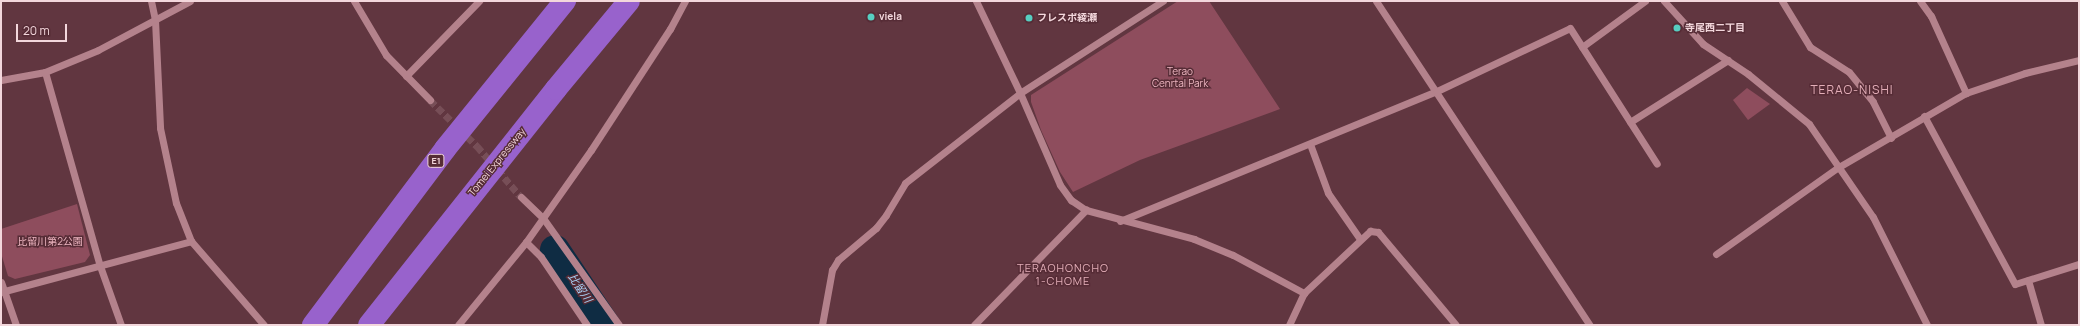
<!DOCTYPE html>
<html>
<head>
<meta charset="utf-8">
<style>
	body { margin:0 }
	#map { position:relative; width:2080px; height:326px; overflow:hidden; background:#613640; font-family:Manrope,"Noto Sans JP",sans-serif }
	div>[style] { position:absolute }
	.green>* { inset:0; background:#8e4d5d }
	.river>* { height:30px; margin:-15px; padding:0 15px; transform-origin:15px; border-radius:15px; background:#0f2c43 }
	.minor-tunnel>* { height:7px; margin-top:-3.5px; transform-origin:0; background:repeating-linear-gradient(90deg,#774e57 0 7px,transparent 0 10.5px) }
	.minor>* { height:7px; margin:-3.5px; padding:0 3.5px; transform-origin:3.5px; border-radius:3.5px; background:#b4828c }
	.highway>* { height:22px; margin:-11px; padding:0 11px; transform-origin:11px; border-radius:11px; background:#9862cc }
	.dots>* { width:11px; height:11px; translate:-50% -50%; box-sizing:border-box; border:2px solid #562c36; border-radius:50% }
	span { translate:-50% -50%; white-space:nowrap; text-align:center; line-height:1.15; -webkit-text-stroke:3px #562c36; paint-order:stroke }
	.shield-label span { padding:1px 3px; background:#562c36; border:1px solid; border-radius:3px; -webkit-text-stroke-width:0 }
	.shield-label { font-size:9px; color:#f3d7dc; font-weight:700 }
	.poi-label { font-size:10px; color:#f3d7dc; font-weight:700 }
	.left { translate:0 -50%; text-align:left }
	.park-label { font-size:10px; color:#eeb6c1 }
	.street-label { font-size:10px; color:#f3d7dc }
	.neighbourhood-label { font-size:11px; color:#e3aeb8; letter-spacing:1px }
	.water-label { font-size:11px; color:#a5cef2; font-style:italic }
	.quarter-label { font-size:12px; color:#e3aeb8; letter-spacing:1px }
	.frame { position:absolute; inset:0; border:2px solid #f3d7dc; pointer-events:none }
	.scale { position:absolute; left:16px; top:24px; width:51px; height:18px; box-sizing:border-box; border:2px solid #f3d7dc; border-top:0; padding-left:5px; font-size:12px; line-height:14px; white-space:nowrap; color:#f3d7dc; -webkit-text-stroke:3px #562c36; paint-order:stroke }
</style>
</head>
<body>
<div id="map">
	<div class="green">
		<div style="clip-path:polygon(1178px 1px,1209px 1px,1280px 109px,1140px 160px,1073px 192px,1060px 172px,1041px 130px,1031px 102px,1031px 95px)"></div>
		<div style="clip-path:polygon(1747px 88px,1770px 104px,1748px 120px,1733px 100px)"></div>
		<div style="clip-path:polygon(77px 204px,90px 255px,85px 262px,15px 279px,8px 276px,1px 253px,1px 229px)"></div>
	</div>
	<div class="river">
		<div style="left:555px;top:250px;width:90px;rotate:56.3deg"></div>
	</div>
	<div class="minor-tunnel">
		<div style="left:430px;top:100px;width:66px;rotate:44.4deg"></div>
		<div style="left:477px;top:146px;width:67px;rotate:49.2deg"></div>
	</div>
	<div class="minor">
		<div style="left:151px;top:1px;width:19px;rotate:78deg"></div>
		<div style="left:155px;top:20px;width:108px;rotate:87.3deg"></div>
		<div style="left:160px;top:128px;width:77px;rotate:78deg"></div>
		<div style="left:176px;top:203px;width:41px;rotate:68.5deg"></div>
		<div style="left:191px;top:241px;width:111px;rotate:49deg"></div>
		<div style="left:354px;top:1px;width:63px;rotate:59.3deg"></div>
		<div style="left:386px;top:55px;width:63px;rotate:45.6deg"></div>
		<div style="left:976px;top:1px;width:102px;rotate:64.4deg"></div>
		<div style="left:1020px;top:93px;width:100px;rotate:66.5deg"></div>
		<div style="left:1060px;top:185px;width:19px;rotate:54deg"></div>
		<div style="left:1071px;top:200px;width:18px;rotate:34deg"></div>
		<div style="left:1086px;top:210px;width:112px;rotate:15deg"></div>
		<div style="left:1194px;top:239px;width:42px;rotate:22.3deg"></div>
		<div style="left:1233px;top:255px;width:81px;rotate:28.2deg"></div>
		<div style="left:1376px;top:1px;width:388px;rotate:56.6deg"></div>
		<div style="left:1664px;top:1px;width:58px;rotate:47.8deg"></div>
		<div style="left:1703px;top:44px;width:54px;rotate:33.7deg"></div>
		<div style="left:1748px;top:74px;width:79px;rotate:39.3deg"></div>
		<div style="left:1809px;top:124px;width:113px;rotate:55.5deg"></div>
		<div style="left:1873px;top:217px;width:121px;rotate:63.4deg"></div>
		<div style="left:1782px;top:1px;width:54px;rotate:58.7deg"></div>
		<div style="left:1810px;top:47px;width:46px;rotate:32.7deg"></div>
		<div style="left:1849px;top:72px;width:38px;rotate:51deg"></div>
		<div style="left:1873px;top:102px;width:40px;rotate:63.4deg"></div>
		<div style="left:1920px;top:1px;width:19px;rotate:54deg"></div>
		<div style="left:1931px;top:16px;width:85px;rotate:65.6deg"></div>
		<div style="left:1582px;top:47px;width:78px;rotate:-36.1deg"></div>
		<div style="left:45px;top:72px;width:202px;rotate:74.2deg"></div>
		<div style="left:100px;top:266px;width:63px;rotate:70.4deg"></div>
		<div style="left:406px;top:76px;width:105px;rotate:-45.8deg"></div>
		<div style="left:1px;top:80px;width:45px;rotate:-10.3deg"></div>
		<div style="left:45px;top:72px;width:57px;rotate:-22.5deg"></div>
		<div style="left:98px;top:50px;width:104px;rotate:-28deg"></div>
		<div style="left:1924px;top:116px;width:191px;rotate:61.6deg"></div>
		<div style="left:2015px;top:284px;width:67px;rotate:-17.4deg"></div>
		<div style="left:1630px;top:122px;width:116px;rotate:-32.3deg"></div>
		<div style="left:1310px;top:144px;width:52px;rotate:69.8deg"></div>
		<div style="left:1328px;top:193px;width:56px;rotate:55.2deg"></div>
		<div style="left:521px;top:197px;width:30px;rotate:44deg"></div>
		<div style="left:543px;top:218px;width:131px;rotate:54.6deg"></div>
		<div style="left:1120px;top:221px;width:343px;rotate:-22.3deg"></div>
		<div style="left:1437px;top:91px;width:147px;rotate:-25.3deg"></div>
		<div style="left:1570px;top:28px;width:161px;rotate:57.4deg"></div>
		<div style="left:526px;top:242px;width:21px;rotate:45deg"></div>
		<div style="left:541px;top:257px;width:82px;rotate:55.9deg"></div>
		<div style="left:1716px;top:254px;width:148px;rotate:-35.4deg"></div>
		<div style="left:1837px;top:168px;width:149px;rotate:-30.2deg"></div>
		<div style="left:1966px;top:93px;width:62px;rotate:-18.7deg"></div>
		<div style="left:2025px;top:73px;width:56px;rotate:-13.5deg"></div>
		<div style="left:2028px;top:280px;width:47px;rotate:73.9deg"></div>
		<div style="left:1px;top:282px;width:46px;rotate:70.8deg"></div>
		<div style="left:1px;top:292px;width:197px;rotate:-15deg"></div>
		<div style="left:458px;top:325px;width:107px;rotate:-50.7deg"></div>
		<div style="left:526px;top:242px;width:113px;rotate:-54.8deg"></div>
		<div style="left:591px;top:150px;width:145px;rotate:-56.9deg"></div>
		<div style="left:670px;top:29px;width:32px;rotate:-62deg"></div>
		<div style="left:822px;top:325px;width:56px;rotate:-79.7deg"></div>
		<div style="left:832px;top:270px;width:12px;rotate:-59deg"></div>
		<div style="left:838px;top:260px;width:50px;rotate:-40.1deg"></div>
		<div style="left:876px;top:228px;width:16px;rotate:-52deg"></div>
		<div style="left:886px;top:215px;width:37px;rotate:-59deg"></div>
		<div style="left:905px;top:183px;width:146px;rotate:-38deg"></div>
		<div style="left:1020px;top:93px;width:170px;rotate:-32.8deg"></div>
		<div style="left:974px;top:325px;width:161px;rotate:-45.8deg"></div>
		<div style="left:1289px;top:325px;width:35px;rotate:-65deg"></div>
		<div style="left:1304px;top:293px;width:91px;rotate:-43.2deg"></div>
		<div style="left:1370px;top:231px;width:8px;rotate:7deg"></div>
		<div style="left:1378px;top:232px;width:121px;rotate:50deg"></div>
	</div>
	<div class="highway">
		<div style="left:313px;top:325px;width:220px;rotate:-53.1deg"></div>
		<div style="left:445px;top:149px;width:191px;rotate:-51deg"></div>
		<div style="left:369px;top:325px;width:301px;rotate:-51.6deg"></div>
		<div style="left:556px;top:89px;width:114px;rotate:-50.3deg"></div>
	</div>
	<div class="dots">
		<div style="left:871px;top:17px;background:#57cec1"></div>
		<div style="left:1029px;top:18px;background:#57cec1"></div>
		<div style="left:1677px;top:28px;background:#57cec1"></div>
	</div>
	<div class="shield-label">
		<span style="left:436px;top:161px">E1</span>
	</div>
	<div class="poi-label">
		<span class="left" style="left:879px;top:17px">viela</span>
		<span class="left" style="left:1037px;top:18px">フレスポ綾瀬</span>
		<span class="left" style="left:1685px;top:28px">寺尾西二丁目</span>
	</div>
	<div class="park-label">
		<span style="left:1180px;top:77px">Terao<br>Cenrtal Park</span>
		<span style="left:50px;top:242px">比留川第2公園</span>
	</div>
	<div class="street-label">
		<span style="left:497px;top:162px;rotate:-51deg">Tomei Expressway</span>
	</div>
	<div class="neighbourhood-label">
		<span style="left:1063px;top:275px">TERAOHONCHO<br>1-CHOME</span>
	</div>
	<div class="water-label">
		<span style="left:580px;top:288px;rotate:56deg">比留川</span>
	</div>
	<div class="quarter-label">
		<span style="left:1852px;top:90px">TERAO-NISHI</span>
	</div>
	<div class="frame"></div>
	<div class="scale">20 m</div>
</div>
</body>
</html>
